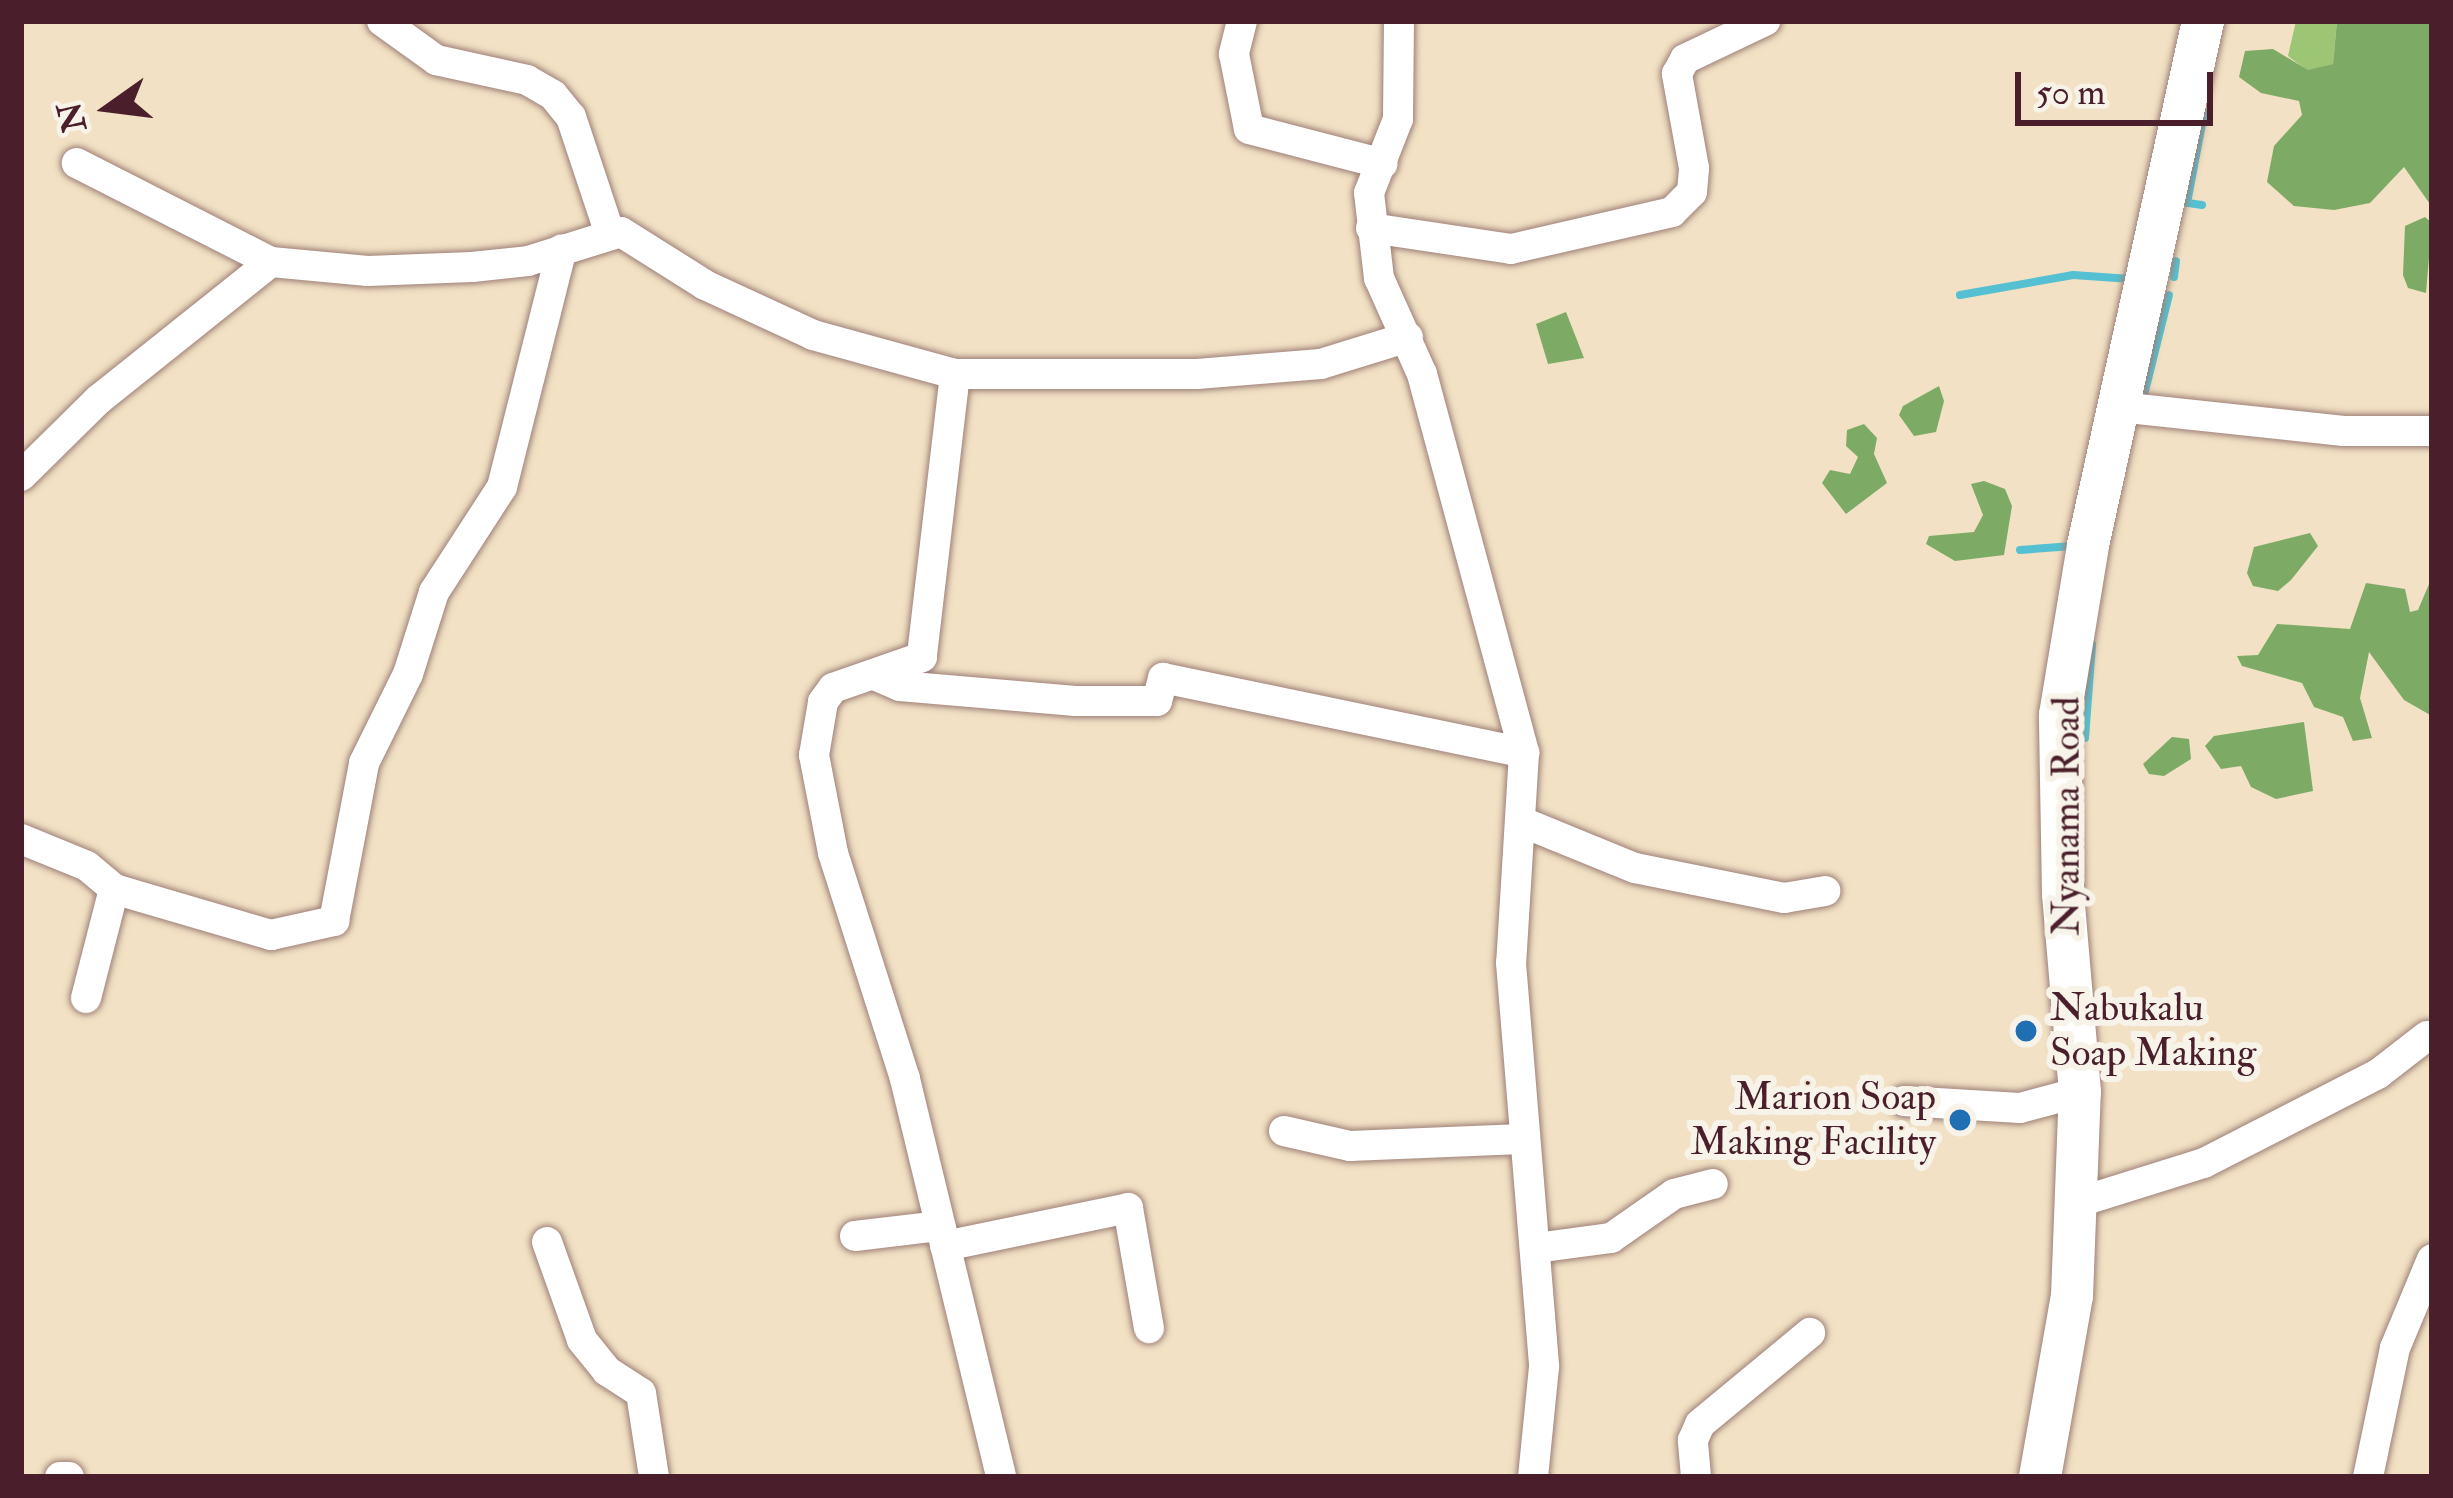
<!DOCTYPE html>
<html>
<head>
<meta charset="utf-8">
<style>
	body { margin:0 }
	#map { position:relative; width:2453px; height:1498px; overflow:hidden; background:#f2e1c4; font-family:"IM FELL Double Pica",serif }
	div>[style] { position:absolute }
	.green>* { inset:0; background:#9cc673 }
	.forest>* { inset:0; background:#7dab65 }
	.stream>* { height:8px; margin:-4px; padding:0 4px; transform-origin:4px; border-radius:4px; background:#55c0d1 }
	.roads { filter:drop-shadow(0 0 3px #9e8078) drop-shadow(0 0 3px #9e8078) }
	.street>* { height:30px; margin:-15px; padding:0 15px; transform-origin:15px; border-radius:15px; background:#fff }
	.secondary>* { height:42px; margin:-21px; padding:0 21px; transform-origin:21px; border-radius:21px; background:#fff }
	.dots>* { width:33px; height:33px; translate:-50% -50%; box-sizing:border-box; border:6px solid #f7f3e8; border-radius:50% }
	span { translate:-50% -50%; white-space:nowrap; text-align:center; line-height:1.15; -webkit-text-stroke:12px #f7f3e8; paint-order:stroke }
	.street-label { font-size:39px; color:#4a1f2b }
	.poi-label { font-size:39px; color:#4a1f2b }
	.left { translate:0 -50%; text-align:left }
	.right { translate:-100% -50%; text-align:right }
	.frame { position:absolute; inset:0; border:24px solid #4a1f2b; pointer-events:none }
	.north { position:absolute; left:48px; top:48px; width:120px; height:120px; -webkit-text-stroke:9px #f7f3e8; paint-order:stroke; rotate:256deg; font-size:33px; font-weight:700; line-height:48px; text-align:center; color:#4a1f2b }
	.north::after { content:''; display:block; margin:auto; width:42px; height:54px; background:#4a1f2b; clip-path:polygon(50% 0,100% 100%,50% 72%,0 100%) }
	.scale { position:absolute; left:2015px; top:72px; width:198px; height:54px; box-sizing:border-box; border:6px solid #4a1f2b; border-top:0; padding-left:15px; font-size:36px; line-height:42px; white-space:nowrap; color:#4a1f2b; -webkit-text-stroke:9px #f7f3e8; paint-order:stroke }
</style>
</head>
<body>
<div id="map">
	<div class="green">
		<div style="clip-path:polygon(2296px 21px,2337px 21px,2333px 64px,2308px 71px,2288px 56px)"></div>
	</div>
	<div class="forest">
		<div style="clip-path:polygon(2337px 21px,2432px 21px,2432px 207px,2404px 167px,2370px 203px,2334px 210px,2294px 206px,2267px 182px,2274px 146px,2302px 115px,2299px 101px,2261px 93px,2239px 77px,2245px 51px,2273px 49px,2308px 70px,2333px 64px)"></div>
		<div style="clip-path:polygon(2425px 217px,2432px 223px,2426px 293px,2408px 288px,2403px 275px,2405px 226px)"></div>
		<div style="clip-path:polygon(1566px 312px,1584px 358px,1548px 364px,1536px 324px)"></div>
		<div style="clip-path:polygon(1939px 386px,1944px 401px,1936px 432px,1914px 436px,1899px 415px,1903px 406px)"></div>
		<div style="clip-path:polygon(1864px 424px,1877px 438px,1874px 454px,1887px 483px,1846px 514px,1822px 483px,1830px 470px,1850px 474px,1858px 457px,1846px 446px,1847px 430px)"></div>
		<div style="clip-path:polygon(1984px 481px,2005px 489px,2012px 506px,2004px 555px,1955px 561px,1926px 544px,1929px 536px,1974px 532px,1983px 515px,1971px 484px)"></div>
		<div style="clip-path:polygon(2310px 533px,2318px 546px,2291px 580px,2278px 591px,2253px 586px,2247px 573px,2254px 547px)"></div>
		<div style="clip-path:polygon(2432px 577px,2432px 716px,2404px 700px,2369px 652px,2360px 698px,2372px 738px,2353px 741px,2343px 717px,2314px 707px,2302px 683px,2242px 666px,2237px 656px,2258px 655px,2277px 624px,2350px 629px,2366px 583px,2405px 589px,2410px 612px,2418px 610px)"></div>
		<div style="clip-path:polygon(2304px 722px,2313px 791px,2276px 799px,2251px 787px,2241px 766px,2221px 769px,2205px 746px,2214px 736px)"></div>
		<div style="clip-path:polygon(2172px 737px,2189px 739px,2191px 759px,2164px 776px,2149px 774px,2143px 764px)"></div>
	</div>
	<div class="stream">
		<div style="left:2202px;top:205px;width:15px;rotate:-172deg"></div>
		<div style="left:2187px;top:203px;width:92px;rotate:-79.3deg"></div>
		<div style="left:2174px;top:277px;width:16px;rotate:-83deg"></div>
		<div style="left:1960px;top:295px;width:115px;rotate:-10deg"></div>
		<div style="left:2073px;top:275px;width:58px;rotate:3.9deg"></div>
		<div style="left:2144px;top:395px;width:103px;rotate:-76deg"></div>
		<div style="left:2020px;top:550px;width:53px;rotate:-4.3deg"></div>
		<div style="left:2085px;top:738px;width:94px;rotate:-85.7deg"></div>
	</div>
	<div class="roads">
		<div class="street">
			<div style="left:382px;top:21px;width:67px;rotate:35.8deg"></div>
			<div style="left:436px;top:60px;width:93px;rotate:12.4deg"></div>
			<div style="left:527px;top:80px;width:30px;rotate:30deg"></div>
			<div style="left:553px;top:95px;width:28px;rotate:51deg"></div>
			<div style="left:571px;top:117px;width:120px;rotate:71.6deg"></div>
			<div style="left:1242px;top:21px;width:34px;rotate:104deg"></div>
			<div style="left:1234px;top:54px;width:76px;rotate:78.7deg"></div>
			<div style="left:1249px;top:129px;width:138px;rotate:14.6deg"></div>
			<div style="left:1399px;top:21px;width:98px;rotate:90.6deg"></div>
			<div style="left:1398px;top:119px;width:79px;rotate:111.4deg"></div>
			<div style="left:1369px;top:193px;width:86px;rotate:83.3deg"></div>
			<div style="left:1379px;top:278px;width:105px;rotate:65.9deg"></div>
			<div style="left:1422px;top:374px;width:392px;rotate:74.9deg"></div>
			<div style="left:1524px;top:753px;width:210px;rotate:93.5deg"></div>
			<div style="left:1511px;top:963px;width:405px;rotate:85.3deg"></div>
			<div style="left:1544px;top:1367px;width:111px;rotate:95.7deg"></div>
			<div style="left:1371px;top:228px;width:142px;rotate:8.5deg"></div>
			<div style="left:1511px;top:249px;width:165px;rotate:-12.9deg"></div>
			<div style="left:1672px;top:212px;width:28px;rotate:-45deg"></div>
			<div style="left:1692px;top:192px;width:24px;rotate:-85deg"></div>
			<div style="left:1694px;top:168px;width:96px;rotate:-100.3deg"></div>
			<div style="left:1677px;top:74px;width:17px;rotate:-62deg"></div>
			<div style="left:1685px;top:59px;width:89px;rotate:-25.4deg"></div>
			<div style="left:271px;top:262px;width:97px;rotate:5.3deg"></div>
			<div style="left:368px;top:271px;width:104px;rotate:-2.2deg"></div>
			<div style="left:472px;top:267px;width:56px;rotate:-6.1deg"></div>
			<div style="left:528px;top:261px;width:97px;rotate:-17.3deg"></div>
			<div style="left:621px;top:232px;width:99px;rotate:32.2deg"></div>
			<div style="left:705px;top:285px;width:119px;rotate:24.8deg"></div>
			<div style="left:813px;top:335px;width:147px;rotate:15.4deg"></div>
			<div style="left:955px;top:374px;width:285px;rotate:96.7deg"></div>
			<div style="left:922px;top:657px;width:94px;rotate:160.8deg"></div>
			<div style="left:833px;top:688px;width:17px;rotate:126deg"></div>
			<div style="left:823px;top:702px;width:54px;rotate:99.6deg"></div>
			<div style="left:814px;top:755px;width:100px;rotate:79deg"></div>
			<div style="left:833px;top:853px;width:237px;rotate:72.3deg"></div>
			<div style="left:905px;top:1079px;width:409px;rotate:76.4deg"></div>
			<div style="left:955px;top:374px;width:242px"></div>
			<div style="left:1197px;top:374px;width:124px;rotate:-4.6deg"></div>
			<div style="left:1321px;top:364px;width:91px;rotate:-17.2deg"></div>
			<div style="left:2119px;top:407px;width:226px;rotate:6.1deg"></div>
			<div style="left:2344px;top:431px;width:88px"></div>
			<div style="left:21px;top:476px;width:108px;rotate:-44.6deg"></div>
			<div style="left:98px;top:400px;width:221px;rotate:-38.6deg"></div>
			<div style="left:271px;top:262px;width:218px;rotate:-153deg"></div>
			<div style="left:874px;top:675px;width:28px;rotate:23deg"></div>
			<div style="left:900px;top:686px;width:176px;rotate:4.9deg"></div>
			<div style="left:1075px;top:701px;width:82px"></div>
			<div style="left:1157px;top:701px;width:24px;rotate:-75deg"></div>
			<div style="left:1163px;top:678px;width:369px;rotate:11.7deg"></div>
			<div style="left:1522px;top:822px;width:122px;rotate:22.2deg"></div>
			<div style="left:1635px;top:868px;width:152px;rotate:11.4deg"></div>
			<div style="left:1784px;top:898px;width:42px;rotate:-9.7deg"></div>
			<div style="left:21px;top:839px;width:71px;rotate:22.2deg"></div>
			<div style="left:87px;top:866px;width:35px;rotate:40deg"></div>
			<div style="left:114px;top:889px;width:164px;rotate:16.3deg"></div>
			<div style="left:271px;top:935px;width:65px;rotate:-12.5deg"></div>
			<div style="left:334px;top:921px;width:161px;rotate:-79.2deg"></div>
			<div style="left:364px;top:763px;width:99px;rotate:-63.7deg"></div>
			<div style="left:408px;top:674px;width:86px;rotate:-72.4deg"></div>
			<div style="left:434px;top:592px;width:125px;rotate:-57.1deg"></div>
			<div style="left:502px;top:487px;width:245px;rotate:-75.9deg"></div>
			<div style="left:86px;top:998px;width:113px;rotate:-75.6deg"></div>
			<div style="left:1904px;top:1101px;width:116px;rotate:3.5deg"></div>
			<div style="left:2020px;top:1108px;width:62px;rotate:-14.9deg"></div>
			<div style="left:1284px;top:1131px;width:68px;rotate:12.8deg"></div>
			<div style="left:1350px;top:1146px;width:172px;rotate:-2.3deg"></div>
			<div style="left:2076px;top:1203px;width:134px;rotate:-17.4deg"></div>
			<div style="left:2204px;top:1163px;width:195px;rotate:-27.1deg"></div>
			<div style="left:2378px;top:1074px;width:62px;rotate:-37.8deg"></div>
			<div style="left:855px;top:1236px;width:86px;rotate:-6.7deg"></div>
			<div style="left:547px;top:1242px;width:104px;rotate:70.3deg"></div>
			<div style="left:582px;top:1340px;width:40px;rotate:51deg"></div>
			<div style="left:607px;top:1371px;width:40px;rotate:32.9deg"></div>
			<div style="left:641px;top:1393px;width:85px;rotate:81.2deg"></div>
			<div style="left:945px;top:1246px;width:187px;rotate:-11.7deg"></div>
			<div style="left:1128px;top:1208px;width:122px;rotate:80.1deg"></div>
			<div style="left:1536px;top:1248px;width:76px;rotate:-7.6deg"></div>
			<div style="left:1611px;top:1238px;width:77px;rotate:-34.9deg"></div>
			<div style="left:1674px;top:1194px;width:40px;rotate:-14.4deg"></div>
			<div style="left:60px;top:1477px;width:9px"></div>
			<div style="left:1696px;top:1477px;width:37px;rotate:-95deg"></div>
			<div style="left:1693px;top:1440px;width:17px;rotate:-66deg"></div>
			<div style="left:1700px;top:1424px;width:143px;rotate:-39.6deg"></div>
			<div style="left:2368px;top:1477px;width:132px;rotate:-78.2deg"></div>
			<div style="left:2395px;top:1348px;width:96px;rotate:-67.4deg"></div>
		</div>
		<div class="secondary">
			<div style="left:2040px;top:1477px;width:184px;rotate:-80deg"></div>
			<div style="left:2072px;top:1296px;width:204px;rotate:-87.8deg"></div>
			<div style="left:2080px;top:1092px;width:199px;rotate:-94.9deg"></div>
			<div style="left:2063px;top:894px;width:179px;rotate:-91deg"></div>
			<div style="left:2060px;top:715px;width:172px;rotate:-80.6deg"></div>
			<div style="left:2088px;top:545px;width:536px;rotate:-77.62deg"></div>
		</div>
	</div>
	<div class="dots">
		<div style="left:2026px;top:1031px;background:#1f6fb2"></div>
		<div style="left:1960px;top:1120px;background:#1f6fb2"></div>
	</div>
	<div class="street-label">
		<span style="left:2067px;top:816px;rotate:-90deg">Nyanama Road</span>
	</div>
	<div class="poi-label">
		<span class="left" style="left:2050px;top:1031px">Nabukalu<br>Soap Making</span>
		<span class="right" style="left:1936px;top:1120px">Marion Soap<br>Making Facility</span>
	</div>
	<div class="frame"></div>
	<div class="north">N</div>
	<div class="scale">50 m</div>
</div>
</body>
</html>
